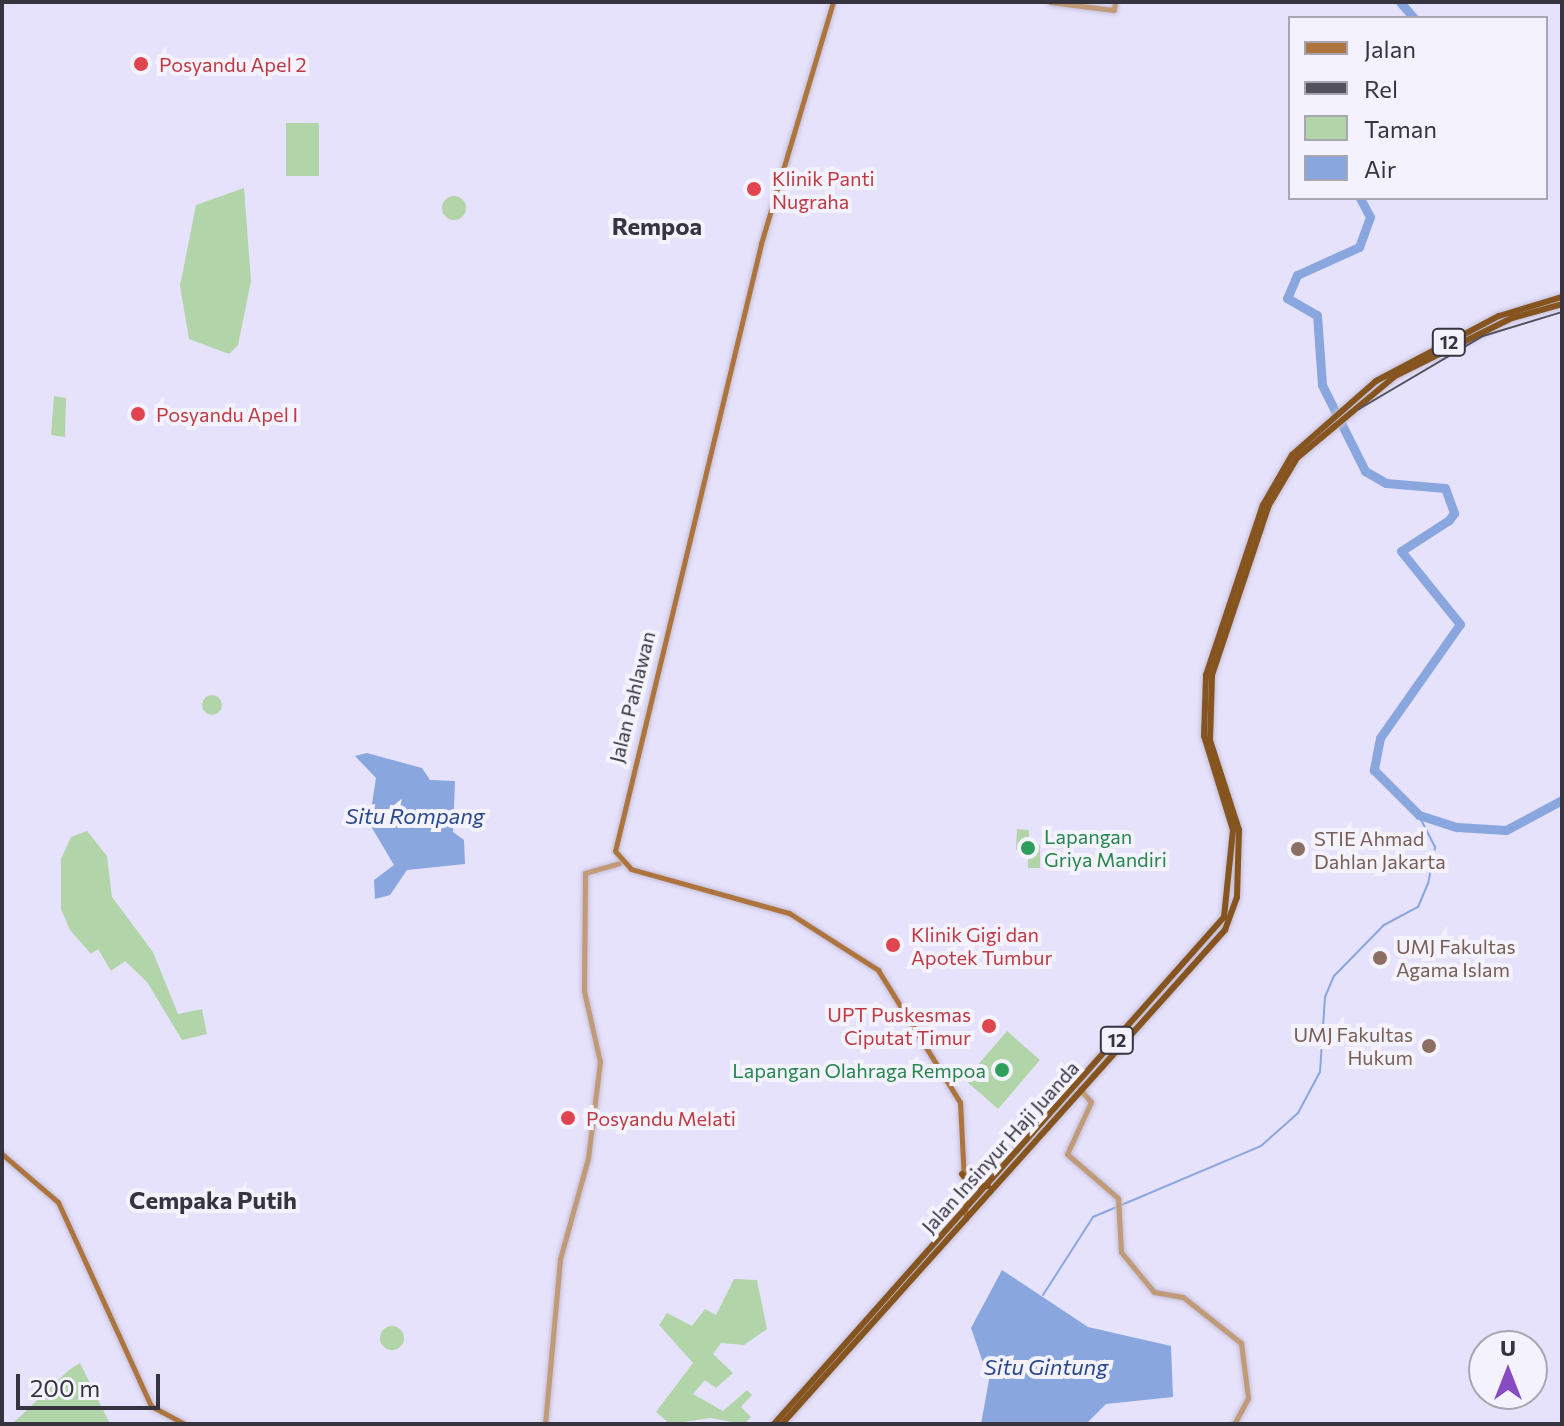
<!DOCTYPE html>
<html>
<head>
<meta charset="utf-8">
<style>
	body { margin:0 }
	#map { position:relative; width:1564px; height:1426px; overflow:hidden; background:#e7e2fc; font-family:Commissioner,sans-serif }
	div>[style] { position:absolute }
	.green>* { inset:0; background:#b1d5a8 }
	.round { border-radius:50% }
	.water>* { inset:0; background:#89a6de }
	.stream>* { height:2px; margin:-1px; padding:0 1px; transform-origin:1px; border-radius:1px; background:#89a6de }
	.river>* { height:9px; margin:-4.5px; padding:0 4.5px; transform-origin:4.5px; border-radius:4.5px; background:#89a6de }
	.roads { filter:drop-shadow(0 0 2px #c4bfd6) drop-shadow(0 0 2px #c4bfd6) }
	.tertiary>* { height:5px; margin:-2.5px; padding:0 2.5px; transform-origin:2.5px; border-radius:2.5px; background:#c19a78 }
	.secondary>* { height:5px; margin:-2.5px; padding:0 2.5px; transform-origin:2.5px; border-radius:2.5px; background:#ad743d }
	.trunk>* { height:6px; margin:-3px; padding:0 3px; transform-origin:3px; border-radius:3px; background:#86541f }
	.rail>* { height:2px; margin:-1px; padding:0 1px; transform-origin:1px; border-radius:1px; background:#53515d }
	.dots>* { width:22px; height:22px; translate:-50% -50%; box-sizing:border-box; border:4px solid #f4f2fc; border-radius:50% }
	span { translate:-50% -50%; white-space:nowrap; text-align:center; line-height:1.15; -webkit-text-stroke:8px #f4f2fc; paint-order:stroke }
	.shield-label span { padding:2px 6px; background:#f4f2fc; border:2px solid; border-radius:6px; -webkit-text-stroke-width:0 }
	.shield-label { font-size:18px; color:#36343e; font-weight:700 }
	.health-label { font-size:20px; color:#be3a42 }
	.left { translate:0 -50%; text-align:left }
	.right { translate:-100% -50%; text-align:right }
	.street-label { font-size:20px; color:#36343e }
	.leisure-label { font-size:20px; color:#27864d }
	.education-label { font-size:20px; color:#785e54 }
	.water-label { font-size:22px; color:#2a498d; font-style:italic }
	.quarter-label { font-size:24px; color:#36343e; font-weight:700 }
	.frame { position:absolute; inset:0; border:4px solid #36343e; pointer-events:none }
	.legend { position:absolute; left:1288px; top:16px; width:260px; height:184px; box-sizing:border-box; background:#f4f2fc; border:2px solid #a8a6b0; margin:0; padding:10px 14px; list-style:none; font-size:24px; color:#36343e }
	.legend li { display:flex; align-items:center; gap:16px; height:40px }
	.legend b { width:40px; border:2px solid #a8a6b0 }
	.north { position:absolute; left:1468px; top:1330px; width:80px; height:80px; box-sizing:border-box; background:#f4f2fc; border:2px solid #a8a6b0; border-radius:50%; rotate:0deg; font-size:22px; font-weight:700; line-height:32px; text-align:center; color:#36343e }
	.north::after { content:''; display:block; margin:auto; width:28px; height:36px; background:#884cc2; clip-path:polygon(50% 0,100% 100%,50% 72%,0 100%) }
	.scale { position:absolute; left:16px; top:1374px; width:144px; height:36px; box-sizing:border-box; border:4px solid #36343e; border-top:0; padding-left:10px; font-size:24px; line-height:28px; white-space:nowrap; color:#36343e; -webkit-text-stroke:6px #f4f2fc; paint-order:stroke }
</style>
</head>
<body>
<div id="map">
	<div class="green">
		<div style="clip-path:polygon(286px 123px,319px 123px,319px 176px,286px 176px)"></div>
		<div style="clip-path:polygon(244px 188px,251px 281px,238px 345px,229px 354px,189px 339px,180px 286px,196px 205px)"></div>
		<div class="round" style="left:442px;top:196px;width:24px;height:24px"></div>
		<div style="clip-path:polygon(54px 396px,66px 398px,65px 437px,51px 435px)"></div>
		<div class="round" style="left:202px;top:695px;width:20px;height:20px"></div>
		<div style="clip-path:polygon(1017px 829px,1029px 830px,1029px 845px,1040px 845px,1040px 868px,1028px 868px,1028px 851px,1016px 850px)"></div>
		<div style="clip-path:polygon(87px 831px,107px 856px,112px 897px,153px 952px,178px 1014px,202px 1009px,207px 1034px,182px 1040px,147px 982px,125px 961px,111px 971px,98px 949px,91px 954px,70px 930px,61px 909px,61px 859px,71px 837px)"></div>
		<div style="clip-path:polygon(1007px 1031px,1040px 1060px,998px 1109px,965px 1080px)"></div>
		<div style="clip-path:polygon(734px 1279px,757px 1280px,767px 1329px,744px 1345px,721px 1343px,713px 1354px,733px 1373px,716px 1388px,705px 1380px,693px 1394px,723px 1411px,747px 1390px,752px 1395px,741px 1407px,751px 1417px,744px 1424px,710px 1418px,670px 1424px,656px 1412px,693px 1363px,659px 1325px,667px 1313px,692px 1326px,705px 1309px,716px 1315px)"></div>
		<div class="round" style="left:380px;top:1326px;width:24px;height:24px"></div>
		<div style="clip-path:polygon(80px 1363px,110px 1424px,12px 1424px,69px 1370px)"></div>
	</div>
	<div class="water">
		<div style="clip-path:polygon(367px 753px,422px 768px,430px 780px,455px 781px,453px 832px,464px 840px,465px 864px,407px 870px,390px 895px,375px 899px,374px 880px,394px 865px,369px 823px,376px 778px,355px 756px)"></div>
		<div style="clip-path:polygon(1002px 1270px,1088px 1327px,1171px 1346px,1173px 1397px,1106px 1404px,1086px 1424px,981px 1424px,989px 1380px,971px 1328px)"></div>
	</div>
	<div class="stream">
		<div style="left:1043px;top:1295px;width:93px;rotate:-57.3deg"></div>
		<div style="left:1093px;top:1217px;width:182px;rotate:-22.9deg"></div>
		<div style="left:1261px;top:1146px;width:50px;rotate:-41.7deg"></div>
		<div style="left:1298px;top:1113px;width:47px;rotate:-61.8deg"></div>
		<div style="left:1320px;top:1072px;width:75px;rotate:-86.2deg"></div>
		<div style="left:1325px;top:997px;width:23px;rotate:-67deg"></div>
		<div style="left:1334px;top:976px;width:71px;rotate:-45.6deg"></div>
		<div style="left:1384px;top:925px;width:38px;rotate:-28deg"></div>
		<div style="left:1418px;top:907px;width:25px;rotate:-67deg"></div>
		<div style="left:1428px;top:884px;width:38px;rotate:-79deg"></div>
		<div style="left:1435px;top:847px;width:36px;rotate:-117deg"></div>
	</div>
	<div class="river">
		<div style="left:1400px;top:2px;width:21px;rotate:49deg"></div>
		<div style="left:1360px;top:198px;width:21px;rotate:62deg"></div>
		<div style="left:1370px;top:217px;width:32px;rotate:110deg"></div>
		<div style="left:1359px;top:247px;width:68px;rotate:155.7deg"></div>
		<div style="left:1297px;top:275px;width:25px;rotate:113deg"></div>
		<div style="left:1287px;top:298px;width:34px;rotate:30deg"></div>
		<div style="left:1317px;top:315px;width:70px;rotate:85.9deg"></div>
		<div style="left:1322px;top:385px;width:96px;rotate:63.4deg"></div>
		<div style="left:1365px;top:471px;width:24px;rotate:30deg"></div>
		<div style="left:1386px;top:483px;width:59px;rotate:4.8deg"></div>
		<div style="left:1445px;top:488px;width:27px;rotate:70deg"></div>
		<div style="left:1454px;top:513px;width:9px;rotate:126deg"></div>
		<div style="left:1449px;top:520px;width:57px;rotate:147.1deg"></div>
		<div style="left:1401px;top:551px;width:94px;rotate:51.1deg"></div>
		<div style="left:1460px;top:624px;width:139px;rotate:125.1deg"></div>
		<div style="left:1380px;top:738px;width:33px;rotate:101deg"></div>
		<div style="left:1374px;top:770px;width:64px;rotate:45deg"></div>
		<div style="left:1419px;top:815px;width:40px;rotate:18deg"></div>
		<div style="left:1457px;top:827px;width:49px;rotate:3.5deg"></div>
		<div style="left:1506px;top:830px;width:64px;rotate:-28.2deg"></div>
	</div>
	<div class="roads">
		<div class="tertiary">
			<div style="left:1050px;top:2px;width:64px;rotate:7.1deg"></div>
			<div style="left:1114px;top:10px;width:8px;rotate:-83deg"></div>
			<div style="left:1080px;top:1089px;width:17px;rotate:50deg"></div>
			<div style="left:1091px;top:1102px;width:57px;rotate:114.8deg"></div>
			<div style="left:1067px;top:1154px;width:67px;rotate:40.8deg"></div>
			<div style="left:1118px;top:1198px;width:54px;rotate:86.8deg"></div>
			<div style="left:1121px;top:1252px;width:52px;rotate:50.5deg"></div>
			<div style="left:1154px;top:1292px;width:29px;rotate:10deg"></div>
			<div style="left:1183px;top:1297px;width:74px;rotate:38.4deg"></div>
			<div style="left:1241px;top:1343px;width:55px;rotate:82.7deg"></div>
			<div style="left:1248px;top:1398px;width:30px;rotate:118deg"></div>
			<div style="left:545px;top:1424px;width:166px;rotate:-84.8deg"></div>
			<div style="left:560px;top:1259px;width:105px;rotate:-74.5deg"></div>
			<div style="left:588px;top:1158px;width:97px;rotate:-82.9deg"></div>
			<div style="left:600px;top:1062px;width:73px;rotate:-102.7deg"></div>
			<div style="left:584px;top:991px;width:118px;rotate:-89.5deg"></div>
			<div style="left:585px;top:873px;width:35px;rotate:-16deg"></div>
		</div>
		<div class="secondary">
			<div style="left:833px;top:2px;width:252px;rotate:106.6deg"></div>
			<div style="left:761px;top:244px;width:624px;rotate:103.52deg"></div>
			<div style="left:615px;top:851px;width:24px;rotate:48deg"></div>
			<div style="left:631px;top:869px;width:164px;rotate:15.6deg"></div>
			<div style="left:789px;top:913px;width:106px;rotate:32.6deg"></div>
			<div style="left:878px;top:970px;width:155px;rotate:58.2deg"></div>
			<div style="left:960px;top:1102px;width:117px;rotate:87.1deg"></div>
			<div style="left:2px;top:1154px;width:74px;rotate:40.6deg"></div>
			<div style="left:58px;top:1202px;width:224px;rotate:65.5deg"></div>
			<div style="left:151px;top:1406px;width:38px;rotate:28deg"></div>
		</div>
		<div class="trunk">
			<div style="left:962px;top:1174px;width:16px;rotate:50deg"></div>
			<div style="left:972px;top:1186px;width:16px"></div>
			<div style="left:774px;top:1424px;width:678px;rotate:-48.41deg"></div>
			<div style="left:1224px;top:917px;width:87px;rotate:-84.1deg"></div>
			<div style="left:1233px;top:830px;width:98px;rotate:-107.1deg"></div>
			<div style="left:1204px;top:736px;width:61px;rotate:-88.1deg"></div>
			<div style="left:1206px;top:675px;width:179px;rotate:-71.5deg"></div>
			<div style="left:1263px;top:505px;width:58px;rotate:-59.9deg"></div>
			<div style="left:1292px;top:455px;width:112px;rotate:-41.4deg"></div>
			<div style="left:1376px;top:381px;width:139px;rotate:-27.9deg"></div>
			<div style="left:1499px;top:316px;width:66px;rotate:-16.8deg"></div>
			<div style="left:782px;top:1424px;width:664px;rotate:-48.12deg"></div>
			<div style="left:1225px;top:930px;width:35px;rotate:-70deg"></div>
			<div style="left:1237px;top:897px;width:67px;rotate:-88.3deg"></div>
			<div style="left:1239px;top:830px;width:95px;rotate:-107.9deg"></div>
			<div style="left:1210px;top:740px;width:65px;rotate:-88.2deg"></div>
			<div style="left:1212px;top:675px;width:179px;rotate:-71.5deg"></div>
			<div style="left:1269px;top:505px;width:55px;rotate:-59.2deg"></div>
			<div style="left:1297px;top:458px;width:128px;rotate:-39.9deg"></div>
			<div style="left:1395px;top:376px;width:131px;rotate:-26.4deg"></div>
			<div style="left:1512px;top:318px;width:52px;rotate:-15.6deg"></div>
		</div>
	</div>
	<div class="rail">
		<div style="left:1359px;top:409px;width:144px;rotate:-30.5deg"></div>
		<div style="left:1483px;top:336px;width:83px;rotate:-16.9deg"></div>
	</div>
	<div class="dots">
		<div style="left:141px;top:64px;background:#e0444e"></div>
		<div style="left:754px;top:189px;background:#e0444e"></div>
		<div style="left:138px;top:414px;background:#e0444e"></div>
		<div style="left:1028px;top:848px;background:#2e9e5b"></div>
		<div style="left:1298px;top:849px;background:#8d6e63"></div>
		<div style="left:893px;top:945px;background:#e0444e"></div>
		<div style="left:1380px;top:958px;background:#8d6e63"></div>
		<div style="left:989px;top:1026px;background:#e0444e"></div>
		<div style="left:1429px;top:1046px;background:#8d6e63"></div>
		<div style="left:1002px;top:1070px;background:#2e9e5b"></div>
		<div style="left:568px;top:1118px;background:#e0444e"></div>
	</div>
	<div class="shield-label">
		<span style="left:1449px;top:342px">12</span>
		<span style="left:1117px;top:1040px">12</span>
	</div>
	<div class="health-label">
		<span class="left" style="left:159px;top:64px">Posyandu Apel 2</span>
		<span class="left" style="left:772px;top:190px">Klinik Panti<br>Nugraha</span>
		<span class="left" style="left:156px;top:414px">Posyandu Apel I</span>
		<span class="left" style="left:911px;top:946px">Klinik Gigi dan<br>Apotek Tumbur</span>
		<span class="right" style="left:971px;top:1026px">UPT Puskesmas<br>Ciputat Timur</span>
		<span class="left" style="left:586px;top:1118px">Posyandu Melati</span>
	</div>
	<div class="street-label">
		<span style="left:632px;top:697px;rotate:-76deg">Jalan Pahlawan</span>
		<span style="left:1000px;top:1147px;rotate:-48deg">Jalan Insinyur Haji Juanda</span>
	</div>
	<div class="leisure-label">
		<span class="left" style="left:1044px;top:848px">Lapangan<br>Griya Mandiri</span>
		<span class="right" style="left:986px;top:1070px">Lapangan Olahraga Rempoa</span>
	</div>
	<div class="education-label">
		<span class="left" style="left:1314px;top:850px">STIE Ahmad<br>Dahlan Jakarta</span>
		<span class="left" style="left:1396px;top:958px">UMJ Fakultas<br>Agama Islam</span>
		<span class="right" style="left:1413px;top:1046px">UMJ Fakultas<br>Hukum</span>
	</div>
	<div class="water-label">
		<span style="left:415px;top:816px">Situ Rompang</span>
		<span style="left:1046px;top:1367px">Situ Gintung</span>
	</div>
	<div class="quarter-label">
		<span style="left:657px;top:226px">Rempoa</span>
		<span style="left:213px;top:1200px">Cempaka Putih</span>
	</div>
	<div class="frame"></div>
	<ul class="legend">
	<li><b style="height:10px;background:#ad743d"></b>Jalan</li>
	<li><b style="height:10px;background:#53515d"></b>Rel</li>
	<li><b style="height:22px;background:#b1d5a8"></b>Taman</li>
	<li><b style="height:22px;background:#89a6de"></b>Air</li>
	</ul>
	<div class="north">U</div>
	<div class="scale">200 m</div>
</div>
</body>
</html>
